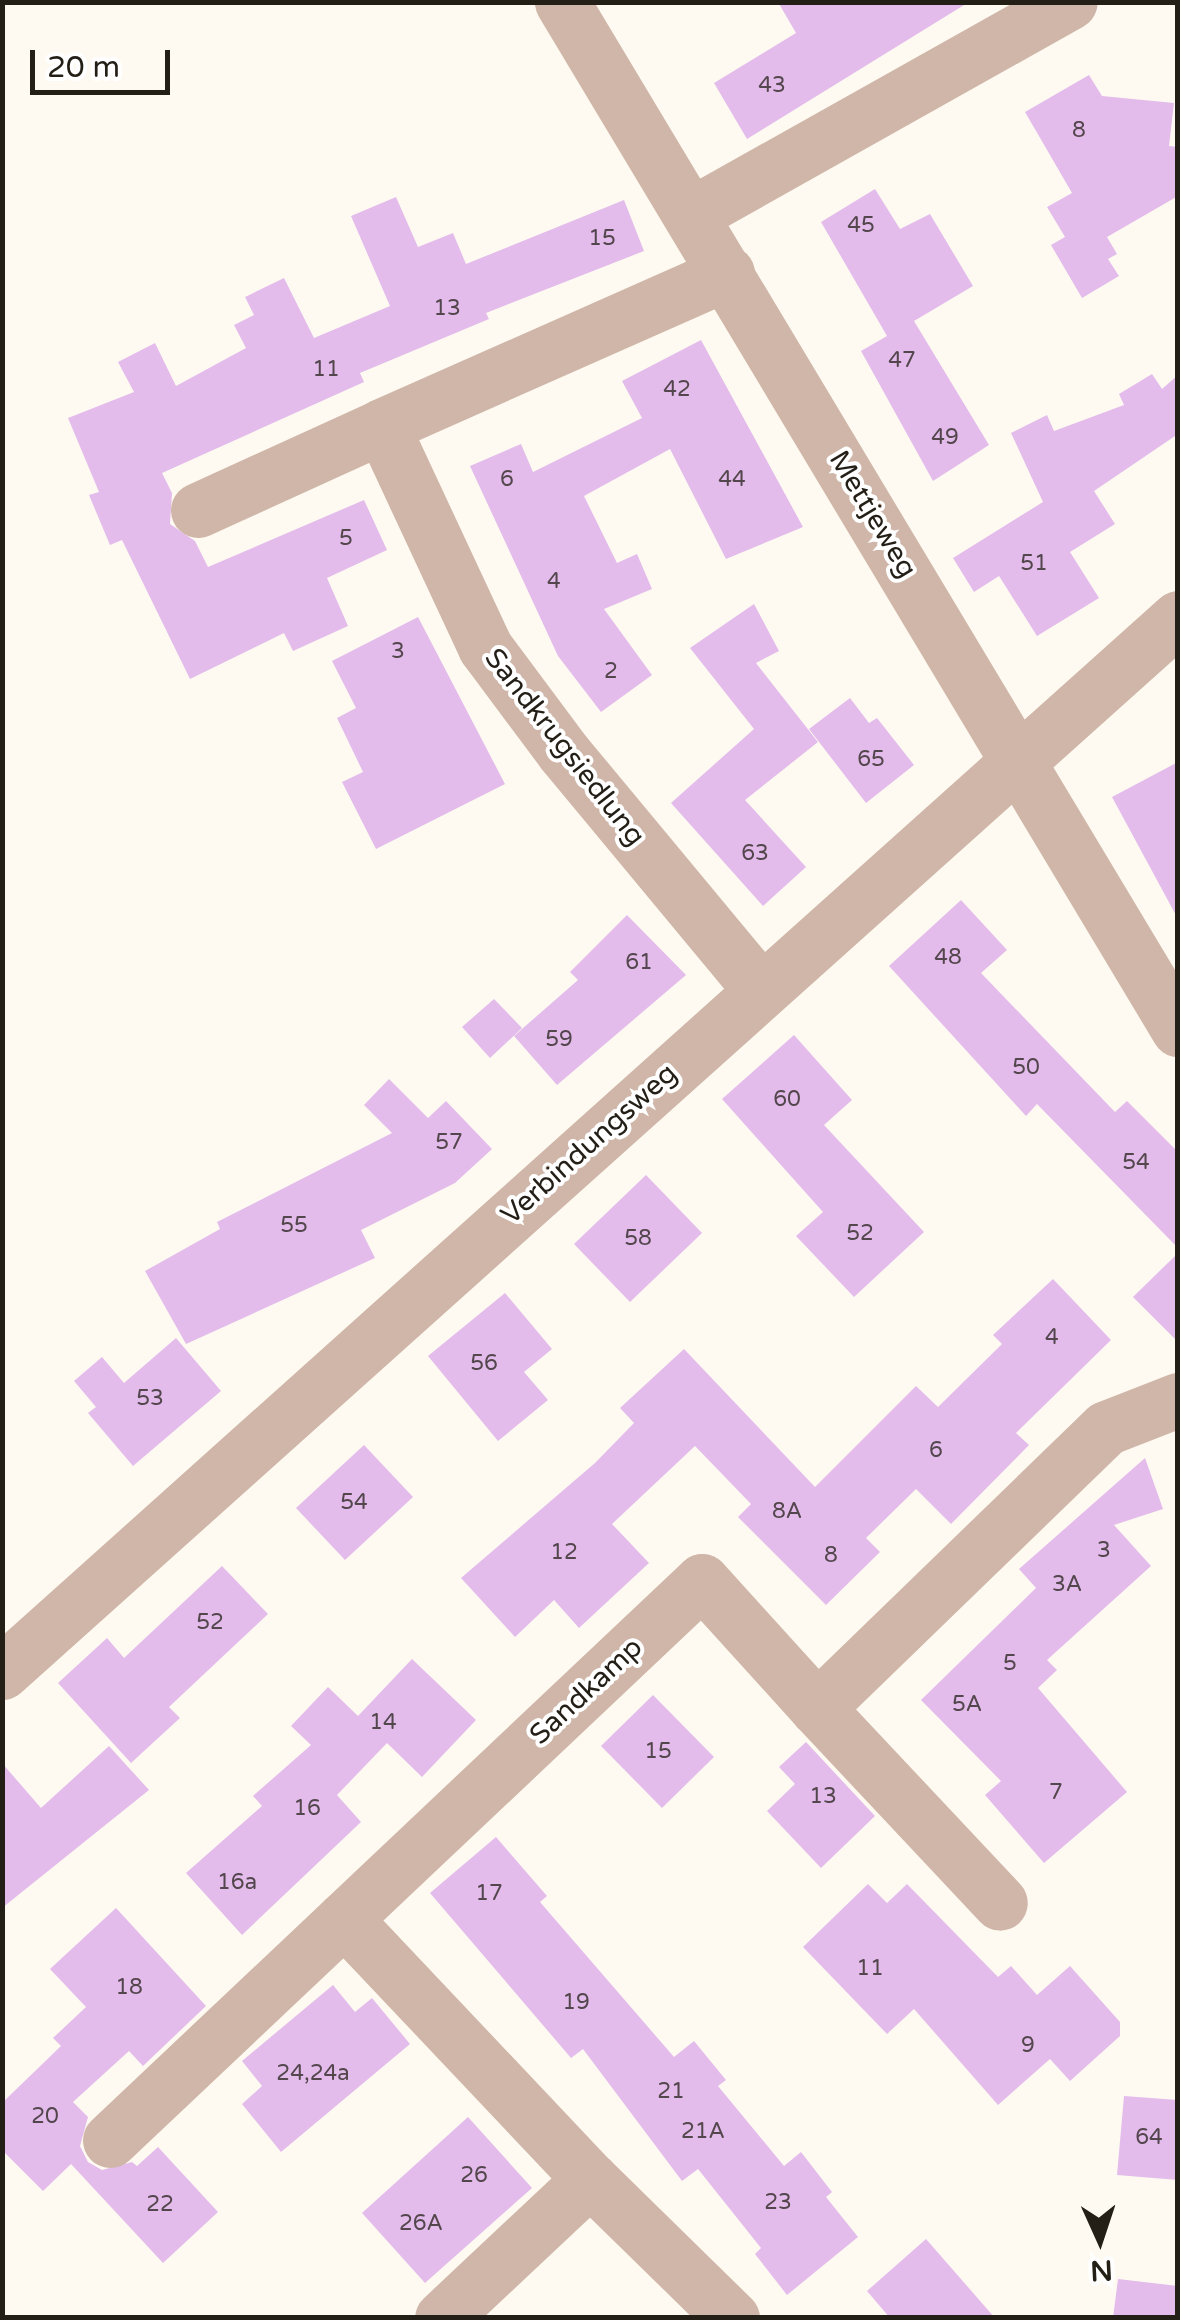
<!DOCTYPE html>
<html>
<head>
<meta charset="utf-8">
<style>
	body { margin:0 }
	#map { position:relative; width:1180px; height:2320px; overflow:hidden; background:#fefaf1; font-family:"Varela Round",sans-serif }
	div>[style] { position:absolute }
	.building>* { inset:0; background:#e3bcec }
	.minor>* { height:55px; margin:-27.5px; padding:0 27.5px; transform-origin:27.5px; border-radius:27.5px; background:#cfb6a8 }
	span { translate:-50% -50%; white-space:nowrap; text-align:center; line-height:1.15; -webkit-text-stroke:8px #fff; paint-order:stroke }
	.number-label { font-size:22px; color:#53464c }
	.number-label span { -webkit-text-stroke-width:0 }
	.street-label { font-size:28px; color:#231f17 }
	.frame { position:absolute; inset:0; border:5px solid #231f17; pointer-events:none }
	.north { position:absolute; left:1050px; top:2190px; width:100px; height:100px; -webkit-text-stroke:8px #fff; paint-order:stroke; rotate:177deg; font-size:28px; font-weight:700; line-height:40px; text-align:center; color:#231f17 }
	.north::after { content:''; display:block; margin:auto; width:35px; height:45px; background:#231f17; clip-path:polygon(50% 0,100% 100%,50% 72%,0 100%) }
	.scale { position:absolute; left:30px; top:50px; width:140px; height:45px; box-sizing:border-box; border:5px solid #231f17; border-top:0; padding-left:12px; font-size:30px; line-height:35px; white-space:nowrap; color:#231f17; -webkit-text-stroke:8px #fff; paint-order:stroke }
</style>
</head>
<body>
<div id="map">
	<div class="building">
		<div style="clip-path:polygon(778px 2px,969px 2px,747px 139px,714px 83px,796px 33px)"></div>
		<div style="clip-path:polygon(1089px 75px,1102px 96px,1174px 103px,1169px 146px,1178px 147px,1178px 196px,1107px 237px,1117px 254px,1108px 259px,1119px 276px,1082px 298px,1051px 245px,1065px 237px,1047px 207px,1072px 193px,1025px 112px)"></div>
		<div style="clip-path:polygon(875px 189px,900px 229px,930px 214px,973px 286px,914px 321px,989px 445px,933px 481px,861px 351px,887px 336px,821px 222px)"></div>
		<div style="clip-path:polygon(396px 197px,418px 247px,453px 233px,466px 264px,624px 200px,644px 251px,486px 313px,489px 319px,360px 373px,364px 382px,162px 473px,172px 493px,170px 524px,195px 541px,208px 567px,364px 500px,387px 550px,327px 578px,348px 626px,293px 651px,284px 633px,190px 679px,122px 540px,110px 545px,89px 495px,99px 492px,68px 418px,134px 392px,118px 362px,155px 343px,176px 386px,246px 348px,234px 325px,254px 315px,245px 297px,284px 278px,314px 338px,390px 306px,351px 216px)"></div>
		<div style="clip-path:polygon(701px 340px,803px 527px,726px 559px,670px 449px,584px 496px,617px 563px,637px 554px,652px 589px,604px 609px,652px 675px,601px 712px,558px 656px,470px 466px,521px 444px,533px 472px,642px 418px,622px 381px)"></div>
		<div style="clip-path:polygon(1152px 374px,1162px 389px,1178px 375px,1178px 434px,1094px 491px,1115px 524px,1070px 552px,1099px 598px,1037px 636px,999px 576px,974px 592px,953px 558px,1043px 502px,1011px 433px,1047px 415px,1054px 431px,1124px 405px,1119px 394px)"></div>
		<div style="clip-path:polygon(754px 604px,779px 651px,756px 663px,818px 742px,745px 800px,806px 867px,763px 906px,671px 803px,754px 729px,690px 648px)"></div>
		<div style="clip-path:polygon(418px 617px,505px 784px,376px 849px,342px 782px,363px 772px,337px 718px,356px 708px,332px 661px)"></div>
		<div style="clip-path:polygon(850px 698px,869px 723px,877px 718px,914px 765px,866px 803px,809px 729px)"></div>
		<div style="clip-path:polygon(1178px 762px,1178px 919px,1112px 797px)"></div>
		<div style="clip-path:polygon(961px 900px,1007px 950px,981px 973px,1115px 1112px,1127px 1101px,1178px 1152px,1178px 1248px,1037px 1104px,1026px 1116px,889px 966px)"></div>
		<div style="clip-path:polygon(627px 915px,686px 975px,557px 1085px,514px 1036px,578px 980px,570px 972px)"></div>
		<div style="clip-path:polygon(494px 999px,522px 1028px,490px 1058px,462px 1027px)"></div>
		<div style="clip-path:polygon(794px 1035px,852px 1100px,824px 1125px,924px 1232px,854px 1297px,796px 1236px,823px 1212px,722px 1099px)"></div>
		<div style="clip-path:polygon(389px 1079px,428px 1118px,446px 1101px,492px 1149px,455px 1183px,361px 1230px,375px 1258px,186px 1344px,145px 1271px,220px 1229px,217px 1222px,392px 1133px,364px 1105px)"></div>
		<div style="clip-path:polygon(646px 1175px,702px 1233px,630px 1302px,574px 1244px)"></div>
		<div style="clip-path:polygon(1178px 1253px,1178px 1342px,1133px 1297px)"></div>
		<div style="clip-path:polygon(1053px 1279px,1111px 1340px,1016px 1433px,1029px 1445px,951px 1524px,916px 1489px,866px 1538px,880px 1552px,826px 1605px,738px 1517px,751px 1504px,695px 1446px,612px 1524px,649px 1563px,579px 1628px,554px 1600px,515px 1637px,461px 1578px,595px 1463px,634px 1423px,620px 1408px,684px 1349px,815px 1487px,916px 1386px,938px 1407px,1002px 1344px,993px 1335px)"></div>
		<div style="clip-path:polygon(505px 1293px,552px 1349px,524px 1372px,548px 1400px,498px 1441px,428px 1356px)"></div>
		<div style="clip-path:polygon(176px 1338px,221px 1391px,133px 1466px,88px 1413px,96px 1407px,74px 1381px,102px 1357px,124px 1383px)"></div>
		<div style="clip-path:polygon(364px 1445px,413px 1497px,345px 1560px,296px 1508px)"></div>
		<div style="clip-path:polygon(1145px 1458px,1163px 1509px,1114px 1525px,1151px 1566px,1047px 1660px,1057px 1670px,1038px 1688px,1127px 1792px,1044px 1863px,985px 1795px,1001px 1781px,921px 1700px,1036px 1588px,1019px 1569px)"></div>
		<div style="clip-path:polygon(222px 1566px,268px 1614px,169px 1707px,180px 1718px,131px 1763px,58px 1683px,107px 1638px,124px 1658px)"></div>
		<div style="clip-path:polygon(412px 1659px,476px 1720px,422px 1777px,387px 1743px,337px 1795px,361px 1822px,242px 1935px,186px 1873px,262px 1806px,253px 1796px,311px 1745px,291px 1726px,328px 1687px,358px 1716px)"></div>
		<div style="clip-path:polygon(653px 1695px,714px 1757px,662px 1808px,601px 1746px)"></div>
		<div style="clip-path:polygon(806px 1742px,875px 1816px,821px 1868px,767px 1811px,795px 1784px,779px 1767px)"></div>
		<div style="clip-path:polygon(109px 1746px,149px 1790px,2px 1908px,2px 1763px,41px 1808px)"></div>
		<div style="clip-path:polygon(496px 1837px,547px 1896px,540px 1902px,674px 2057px,694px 2041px,726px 2080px,718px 2086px,784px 2166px,801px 2152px,832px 2192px,826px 2197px,858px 2237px,787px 2295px,755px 2254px,761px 2248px,698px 2169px,682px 2181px,583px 2049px,571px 2058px,430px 1893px)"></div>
		<div style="clip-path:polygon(868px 1884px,887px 1903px,907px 1884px,998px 1977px,1011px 1966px,1037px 1995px,1070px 1966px,1120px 2022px,1120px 2036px,1070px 2081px,1050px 2059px,998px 2105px,914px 2009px,887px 2034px,803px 1947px)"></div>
		<div style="clip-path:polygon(116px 1908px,206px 2006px,143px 2066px,129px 2051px,73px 2102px,88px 2117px,80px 2146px,88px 2162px,102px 2170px,132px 2162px,137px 2166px,158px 2147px,218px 2212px,163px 2263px,71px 2164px,43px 2191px,2px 2150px,2px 2103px,61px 2046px,53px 2038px,86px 2007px,50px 1969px)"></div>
		<div style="clip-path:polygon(333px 1985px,355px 2012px,372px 1998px,410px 2044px,281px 2152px,242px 2104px,262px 2086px,242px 2061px)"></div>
		<div style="clip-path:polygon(1124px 2096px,1178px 2100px,1178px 2180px,1117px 2175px)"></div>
		<div style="clip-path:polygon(468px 2117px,532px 2188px,425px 2283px,362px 2213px)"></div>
		<div style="clip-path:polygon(926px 2239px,995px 2318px,890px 2318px,867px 2291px)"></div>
		<div style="clip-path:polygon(1118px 2279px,1178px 2286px,1178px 2318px,1113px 2318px)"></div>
	</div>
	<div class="minor">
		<div style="left:562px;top:2px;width:1198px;rotate:59.04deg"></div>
		<div style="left:692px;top:214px;width:433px;rotate:-29.3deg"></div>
		<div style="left:727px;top:273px;width:377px;rotate:156.1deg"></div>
		<div style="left:382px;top:426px;width:244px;rotate:65deg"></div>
		<div style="left:485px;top:647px;width:132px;rotate:53.3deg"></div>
		<div style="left:564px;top:753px;width:308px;rotate:50.3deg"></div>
		<div style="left:198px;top:510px;width:202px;rotate:-24.5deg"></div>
		<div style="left:2px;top:1672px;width:1579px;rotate:-41.87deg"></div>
		<div style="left:817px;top:1708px;width:267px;rotate:46.8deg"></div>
		<div style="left:344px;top:1919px;width:358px;rotate:46.6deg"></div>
		<div style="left:590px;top:2179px;width:203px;rotate:136.8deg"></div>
		<div style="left:110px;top:2140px;width:814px;rotate:-43.36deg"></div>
		<div style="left:702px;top:1581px;width:171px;rotate:47.8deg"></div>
		<div style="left:817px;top:1708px;width:402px;rotate:-44.1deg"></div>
		<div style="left:1106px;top:1428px;width:77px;rotate:-21.3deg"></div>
		<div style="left:590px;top:2179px;width:199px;rotate:44.4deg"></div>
	</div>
	<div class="number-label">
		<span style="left:772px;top:86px">43</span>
		<span style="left:1079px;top:131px">8</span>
		<span style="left:861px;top:226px">45</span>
		<span style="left:602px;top:239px">15</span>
		<span style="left:447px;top:309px">13</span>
		<span style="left:902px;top:361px">47</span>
		<span style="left:326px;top:370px">11</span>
		<span style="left:677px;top:390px">42</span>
		<span style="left:945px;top:438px">49</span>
		<span style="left:507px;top:480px">6</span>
		<span style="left:732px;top:480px">44</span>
		<span style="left:346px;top:539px">5</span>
		<span style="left:1034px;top:564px">51</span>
		<span style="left:554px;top:582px">4</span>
		<span style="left:398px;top:652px">3</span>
		<span style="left:611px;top:672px">2</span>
		<span style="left:871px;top:760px">65</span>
		<span style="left:755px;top:854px">63</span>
		<span style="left:948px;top:958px">48</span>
		<span style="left:639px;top:963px">61</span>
		<span style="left:559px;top:1040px">59</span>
		<span style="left:1026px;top:1068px">50</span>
		<span style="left:787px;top:1100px">60</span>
		<span style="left:449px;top:1143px">57</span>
		<span style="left:1136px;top:1163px">54</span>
		<span style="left:294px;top:1226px">55</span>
		<span style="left:860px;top:1234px">52</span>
		<span style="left:638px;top:1239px">58</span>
		<span style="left:1052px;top:1338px">4</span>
		<span style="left:484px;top:1364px">56</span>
		<span style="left:150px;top:1399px">53</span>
		<span style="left:936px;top:1451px">6</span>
		<span style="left:354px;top:1503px">54</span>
		<span style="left:787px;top:1512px">8A</span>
		<span style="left:1104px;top:1551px">3</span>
		<span style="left:564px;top:1553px">12</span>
		<span style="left:831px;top:1556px">8</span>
		<span style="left:1067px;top:1585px">3A</span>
		<span style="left:210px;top:1623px">52</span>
		<span style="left:1010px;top:1664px">5</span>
		<span style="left:967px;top:1705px">5A</span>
		<span style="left:383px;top:1723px">14</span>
		<span style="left:658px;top:1752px">15</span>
		<span style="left:1056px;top:1793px">7</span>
		<span style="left:823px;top:1797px">13</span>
		<span style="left:307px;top:1809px">16</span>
		<span style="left:237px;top:1883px">16a</span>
		<span style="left:489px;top:1894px">17</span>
		<span style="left:870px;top:1969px">11</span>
		<span style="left:129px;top:1988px">18</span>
		<span style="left:576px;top:2003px">19</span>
		<span style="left:1028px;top:2046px">9</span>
		<span style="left:313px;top:2074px">24,24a</span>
		<span style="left:671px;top:2092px">21</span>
		<span style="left:45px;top:2117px">20</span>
		<span style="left:703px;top:2132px">21A</span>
		<span style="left:1149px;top:2138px">64</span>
		<span style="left:474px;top:2176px">26</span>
		<span style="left:778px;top:2203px">23</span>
		<span style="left:160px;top:2205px">22</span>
		<span style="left:421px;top:2224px">26A</span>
	</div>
	<div class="street-label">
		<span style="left:873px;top:514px;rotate:59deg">Mettjeweg</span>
		<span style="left:565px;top:747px;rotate:52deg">Sandkrugsiedlung</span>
		<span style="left:589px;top:1144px;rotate:-42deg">Verbindungsweg</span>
		<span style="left:586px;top:1691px;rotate:-43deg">Sandkamp</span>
	</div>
	<div class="frame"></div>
	<div class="north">N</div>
	<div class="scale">20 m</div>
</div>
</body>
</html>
